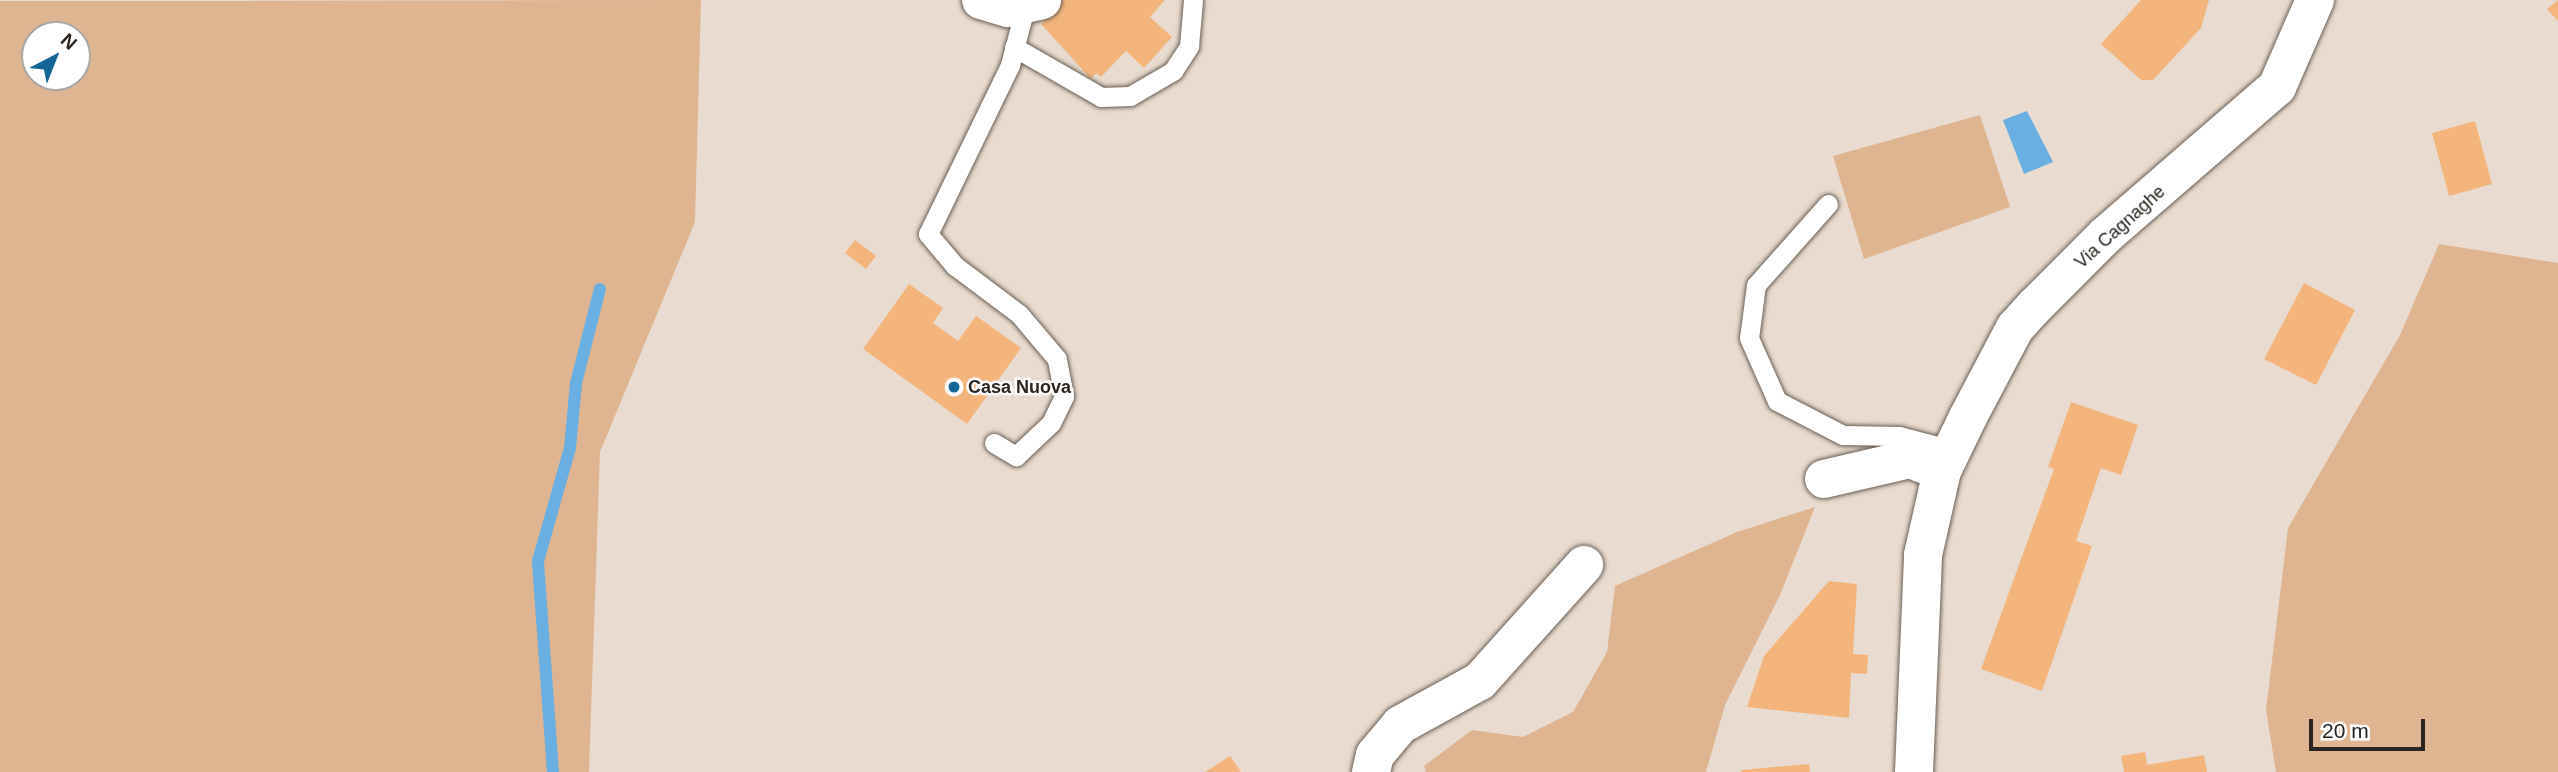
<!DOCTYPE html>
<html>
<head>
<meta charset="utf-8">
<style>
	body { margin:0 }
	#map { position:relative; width:2558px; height:772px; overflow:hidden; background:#e9dbcf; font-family:Arial,sans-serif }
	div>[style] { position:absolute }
	.green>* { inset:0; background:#deb590 }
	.water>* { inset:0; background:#69afe2 }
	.stream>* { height:12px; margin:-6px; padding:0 6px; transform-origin:6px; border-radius:6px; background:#69afe2 }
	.building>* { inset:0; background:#f3b57c }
	.roads { filter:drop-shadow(0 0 2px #6b5f54) drop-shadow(0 0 2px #6b5f54) }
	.lane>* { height:19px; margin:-9.5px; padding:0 9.5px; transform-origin:9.5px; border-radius:9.5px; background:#fff }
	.street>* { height:38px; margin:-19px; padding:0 19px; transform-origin:19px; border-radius:19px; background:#fff }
	.dots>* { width:19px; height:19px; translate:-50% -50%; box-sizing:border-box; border:4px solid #fff; border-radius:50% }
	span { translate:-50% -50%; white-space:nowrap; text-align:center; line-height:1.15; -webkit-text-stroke:5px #fff; paint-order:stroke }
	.street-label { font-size:18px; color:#29241f }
	.poi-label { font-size:18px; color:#29241f; font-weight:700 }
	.left { translate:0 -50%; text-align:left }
	.north { position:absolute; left:21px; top:21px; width:70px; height:70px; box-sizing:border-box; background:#fff; border:2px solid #a9a7a5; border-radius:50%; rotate:42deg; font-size:19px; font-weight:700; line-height:28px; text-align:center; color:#29241f }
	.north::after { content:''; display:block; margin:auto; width:24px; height:32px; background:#146697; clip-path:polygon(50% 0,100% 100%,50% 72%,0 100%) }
	.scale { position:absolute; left:2309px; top:719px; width:116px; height:32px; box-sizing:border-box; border:4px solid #29241f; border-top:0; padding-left:9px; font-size:21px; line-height:24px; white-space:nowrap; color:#29241f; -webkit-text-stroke:5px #fff; paint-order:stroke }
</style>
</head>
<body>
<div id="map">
	<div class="green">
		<div style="clip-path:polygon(evenodd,701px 0,695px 222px,600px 452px,589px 772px,0 772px,0 1px,701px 0,35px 35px,77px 35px,77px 77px,35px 77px,35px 35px)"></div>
		<div style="clip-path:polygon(1980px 115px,2010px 207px,1864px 259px,1833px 156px)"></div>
		<div style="clip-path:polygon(2439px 244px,2558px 263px,2558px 772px,2276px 772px,2266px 710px,2288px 528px,2400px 335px)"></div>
		<div style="clip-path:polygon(1815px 507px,1780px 595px,1725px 705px,1706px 772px,1426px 772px,1424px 766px,1472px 730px,1523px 737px,1573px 712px,1607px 652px,1615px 586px,1737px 532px)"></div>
	</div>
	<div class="water">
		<div style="clip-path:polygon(2027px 111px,2053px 162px,2024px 174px,2003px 120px)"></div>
	</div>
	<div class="stream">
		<div style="left:553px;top:772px;width:212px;rotate:-94.1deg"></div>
		<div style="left:538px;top:561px;width:117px;rotate:-74.2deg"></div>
		<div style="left:570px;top:448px;width:65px;rotate:-84.7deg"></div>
		<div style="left:576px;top:383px;width:97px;rotate:-75.7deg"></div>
	</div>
	<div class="building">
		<div style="clip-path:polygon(1063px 0,1165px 0,1150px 17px,1172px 37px,1144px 68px,1126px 51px,1101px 77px,1096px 73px,1091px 79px,1041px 24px)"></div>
		<div style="clip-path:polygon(2141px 0,2209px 0,2201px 28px,2153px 80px,2141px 80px,2101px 44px)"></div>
		<div style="clip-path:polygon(2558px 0,2558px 21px,2547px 9px)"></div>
		<div style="clip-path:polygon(2475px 121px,2492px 184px,2449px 196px,2432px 133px)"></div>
		<div style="clip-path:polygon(855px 240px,876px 256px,866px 269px,845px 253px)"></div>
		<div style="clip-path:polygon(2304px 283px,2355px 310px,2316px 385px,2264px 359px)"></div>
		<div style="clip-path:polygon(909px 284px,943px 308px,933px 323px,958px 341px,976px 316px,1021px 348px,967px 424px,863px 349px)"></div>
		<div style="clip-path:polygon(2071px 402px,2138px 425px,2121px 475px,2101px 468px,2076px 541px,2092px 546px,2042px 691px,1981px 669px,2054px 469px,2048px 467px)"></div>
		<div style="clip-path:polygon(1829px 581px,1857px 584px,1853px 654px,1868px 655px,1867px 674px,1851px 673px,1849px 718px,1747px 707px,1764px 656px)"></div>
		<div style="clip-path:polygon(2145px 752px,2147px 765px,2204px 755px,2207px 772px,2124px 772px,2121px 756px)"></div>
		<div style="clip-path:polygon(1230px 756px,1241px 772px,1205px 772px)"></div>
		<div style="clip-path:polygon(1809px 764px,1810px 772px,1742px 772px,1741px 770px)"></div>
	</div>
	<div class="roads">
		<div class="lane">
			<div style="left:1014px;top:47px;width:100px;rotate:29.9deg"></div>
			<div style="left:1101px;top:97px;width:29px;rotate:-2deg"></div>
			<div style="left:1130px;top:96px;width:50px;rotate:-30.2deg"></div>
			<div style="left:1173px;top:71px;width:30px;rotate:-57deg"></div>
			<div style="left:1189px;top:46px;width:46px;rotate:-85deg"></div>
			<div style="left:1828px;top:204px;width:108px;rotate:131.6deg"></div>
			<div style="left:1756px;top:285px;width:53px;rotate:97.5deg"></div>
			<div style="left:1749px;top:338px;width:69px;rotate:66deg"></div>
			<div style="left:1777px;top:401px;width:74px;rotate:27.3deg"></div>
			<div style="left:1843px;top:435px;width:56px;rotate:1deg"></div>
			<div style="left:1899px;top:436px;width:55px;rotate:14.8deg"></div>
			<div style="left:994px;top:443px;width:26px;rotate:31deg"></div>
			<div style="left:1016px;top:456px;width:48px;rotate:-43.3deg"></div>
			<div style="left:1051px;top:423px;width:30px;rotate:-64deg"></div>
			<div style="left:1064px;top:396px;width:38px;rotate:-101deg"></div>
			<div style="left:1057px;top:359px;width:59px;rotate:-130.2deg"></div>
			<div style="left:1019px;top:314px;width:80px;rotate:-143.1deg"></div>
			<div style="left:955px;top:266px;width:42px;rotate:-130.2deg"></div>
			<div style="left:928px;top:234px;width:188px;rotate:-64.1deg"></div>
			<div style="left:1010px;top:65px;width:63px;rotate:-75.3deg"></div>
		</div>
		<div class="street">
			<div style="left:981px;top:0;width:28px;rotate:17deg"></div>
			<div style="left:1008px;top:8px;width:35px;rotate:-13deg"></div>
			<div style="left:1824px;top:479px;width:88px;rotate:-13.1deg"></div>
			<div style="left:1910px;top:459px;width:34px;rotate:21deg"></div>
			<div style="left:1371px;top:772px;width:17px;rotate:-77deg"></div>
			<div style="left:1375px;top:755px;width:39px;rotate:-50deg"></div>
			<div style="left:1400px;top:725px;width:91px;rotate:-28.8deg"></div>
			<div style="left:1480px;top:681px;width:156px;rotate:-48.1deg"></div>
			<div style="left:1914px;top:772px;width:217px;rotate:-87.6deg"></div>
			<div style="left:1923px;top:555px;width:86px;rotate:-77.3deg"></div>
			<div style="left:1942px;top:471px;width:60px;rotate:-64.3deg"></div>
			<div style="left:1968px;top:417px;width:101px;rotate:-62.2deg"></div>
			<div style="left:2015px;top:328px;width:30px;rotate:-48deg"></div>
			<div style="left:2035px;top:306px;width:100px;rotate:-45deg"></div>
			<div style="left:2106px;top:235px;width:226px;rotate:-40.9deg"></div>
			<div style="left:2277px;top:87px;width:95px;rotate:-66.4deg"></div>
		</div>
	</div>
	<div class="dots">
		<div style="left:954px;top:387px;background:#146697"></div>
	</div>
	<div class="street-label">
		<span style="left:2120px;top:227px;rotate:-42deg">Via Cagnaghe</span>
	</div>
	<div class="poi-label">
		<span class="left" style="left:968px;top:387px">Casa Nuova</span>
	</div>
	<div class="north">N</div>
	<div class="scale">20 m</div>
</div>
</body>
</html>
